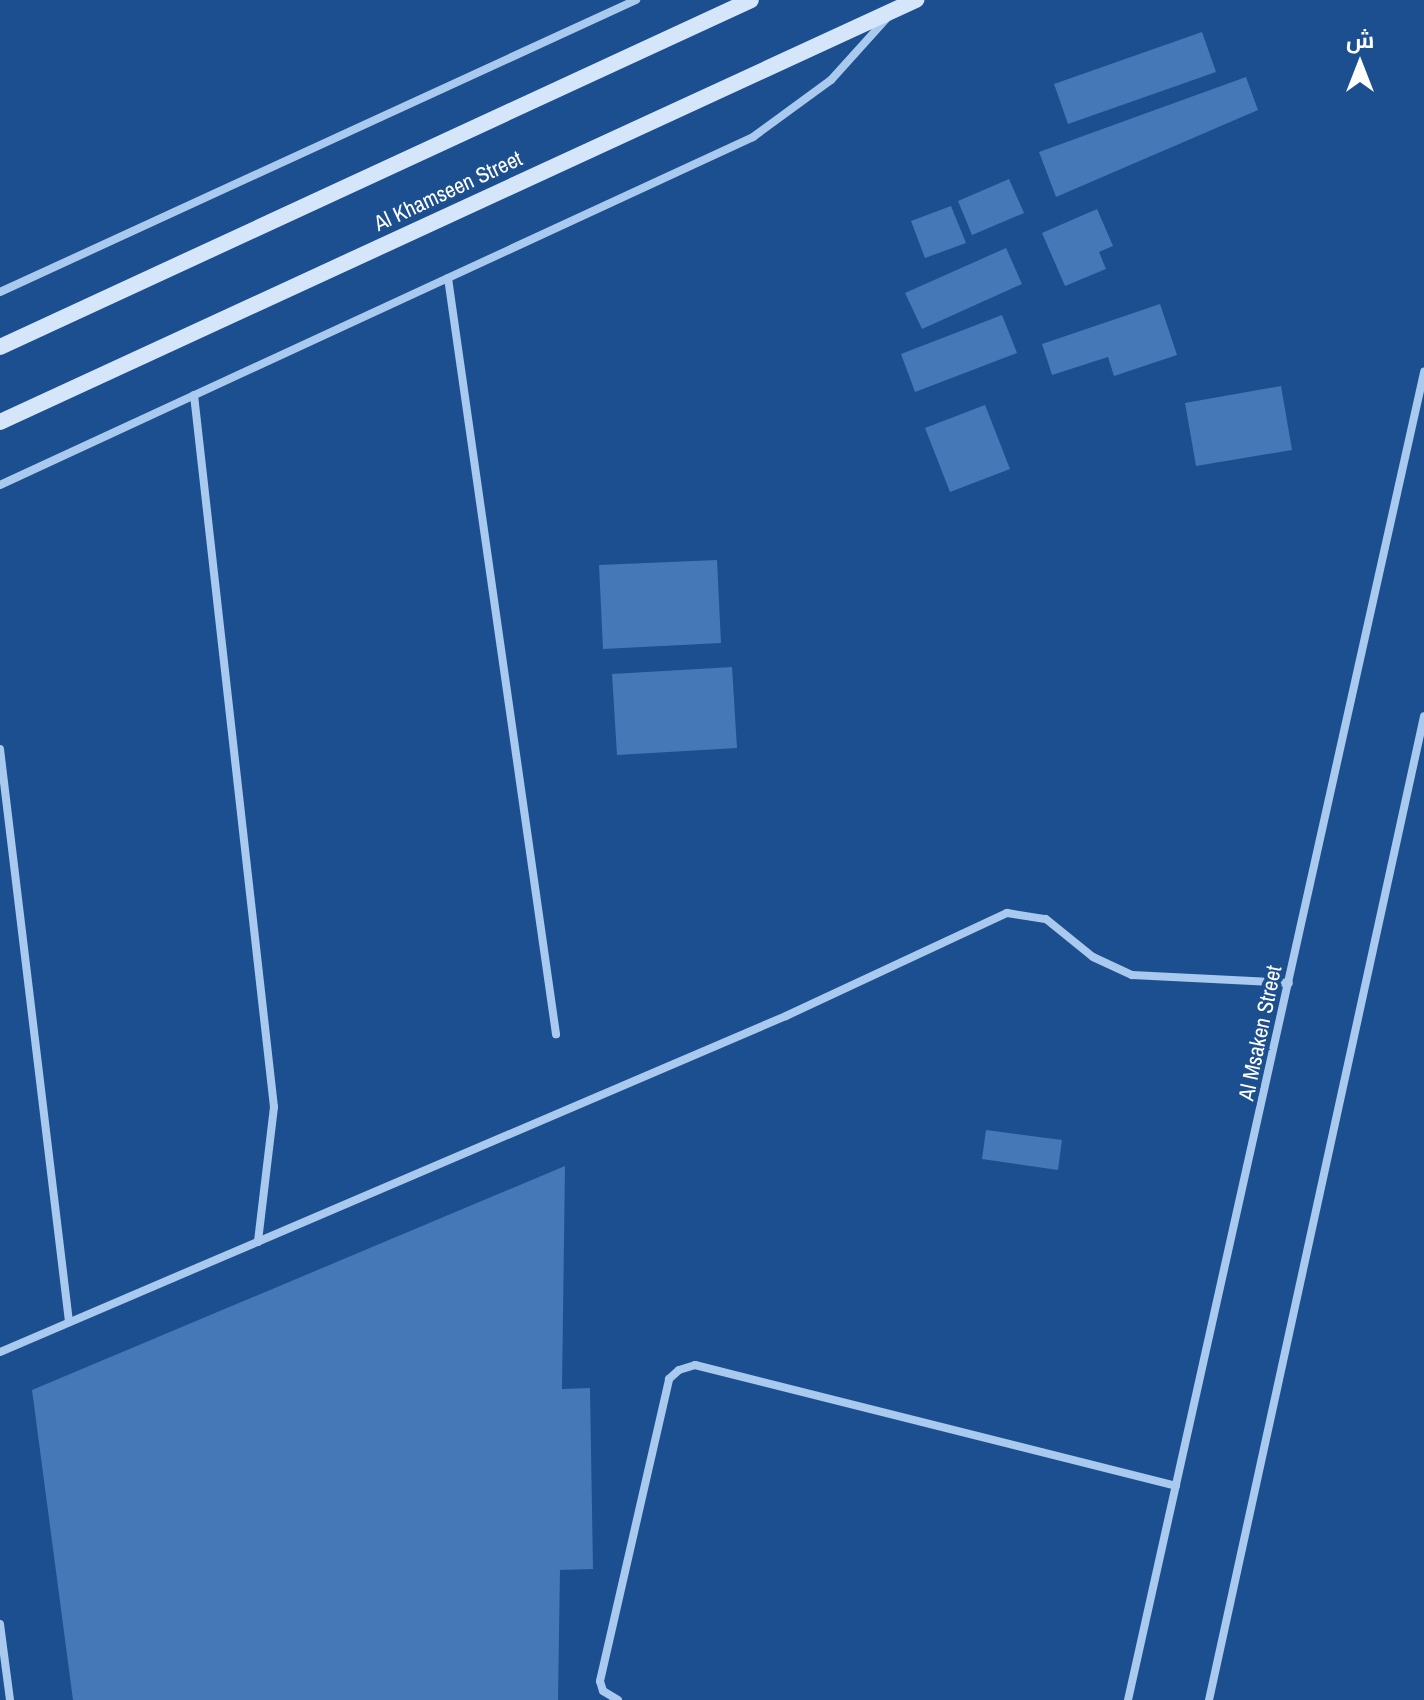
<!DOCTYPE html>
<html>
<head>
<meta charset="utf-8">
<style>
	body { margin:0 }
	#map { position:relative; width:1424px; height:1700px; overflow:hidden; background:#1b4f8f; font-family:"Archivo Narrow",Cairo,sans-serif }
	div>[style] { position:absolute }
	.building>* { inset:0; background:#4478b7 }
	.minor>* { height:8px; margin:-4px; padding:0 4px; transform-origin:4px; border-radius:4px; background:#a9c9ee }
	.secondary>* { height:16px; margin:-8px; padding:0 8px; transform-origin:8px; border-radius:8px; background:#d6e6fa }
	span { translate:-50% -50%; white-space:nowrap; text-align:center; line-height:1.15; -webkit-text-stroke:8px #1b4f8f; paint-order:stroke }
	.street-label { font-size:22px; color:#fff }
	.north { position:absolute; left:1320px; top:24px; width:80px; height:80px; -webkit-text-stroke:6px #1b4f8f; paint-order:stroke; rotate:0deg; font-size:22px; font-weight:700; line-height:32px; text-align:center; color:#fff }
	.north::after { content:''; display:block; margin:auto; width:28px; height:36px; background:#fff; clip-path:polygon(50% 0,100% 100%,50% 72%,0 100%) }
</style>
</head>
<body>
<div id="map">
	<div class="building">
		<div style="clip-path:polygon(1202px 32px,1216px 72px,1068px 124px,1054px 84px)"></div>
		<div style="clip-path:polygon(1246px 77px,1258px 110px,1056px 197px,1039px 152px)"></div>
		<div style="clip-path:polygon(1009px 179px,1024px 213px,972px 235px,958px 201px)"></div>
		<div style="clip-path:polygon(951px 206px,966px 243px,925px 258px,911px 221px)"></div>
		<div style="clip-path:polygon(1097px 209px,1113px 246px,1099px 252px,1106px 269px,1065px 286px,1042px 233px)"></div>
		<div style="clip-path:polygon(1006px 248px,1022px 284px,922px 329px,905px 293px)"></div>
		<div style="clip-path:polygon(1160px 304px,1177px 355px,1114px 376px,1108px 357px,1052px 375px,1042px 344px)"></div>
		<div style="clip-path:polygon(1002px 315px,1017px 353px,915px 392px,901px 354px)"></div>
		<div style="clip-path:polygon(1281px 386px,1292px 450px,1196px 466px,1185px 403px)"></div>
		<div style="clip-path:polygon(985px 405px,1010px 469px,950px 492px,925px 428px)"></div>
		<div style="clip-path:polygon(717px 560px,721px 643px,603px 649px,599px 565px)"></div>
		<div style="clip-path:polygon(732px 667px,737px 748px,617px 755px,612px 674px)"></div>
		<div style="clip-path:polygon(986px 1130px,1062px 1140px,1058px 1170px,982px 1159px)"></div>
		<div style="clip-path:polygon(565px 1166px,562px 1389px,590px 1388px,593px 1569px,560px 1570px,558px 1700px,73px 1700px,32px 1390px)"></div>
	</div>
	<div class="minor">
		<div style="left:448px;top:278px;width:764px;rotate:81.87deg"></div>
		<div style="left:0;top:292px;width:700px;rotate:-24.66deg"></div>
		<div style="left:194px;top:395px;width:716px;rotate:83.59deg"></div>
		<div style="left:274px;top:1107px;width:136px;rotate:96.8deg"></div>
		<div style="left:0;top:485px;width:830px;rotate:-24.8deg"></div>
		<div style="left:753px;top:137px;width:97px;rotate:-36.2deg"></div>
		<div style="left:831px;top:80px;width:85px;rotate:-47.9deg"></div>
		<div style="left:0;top:749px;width:577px;rotate:83.13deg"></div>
		<div style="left:0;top:1352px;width:855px;rotate:-23.15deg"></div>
		<div style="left:786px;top:1016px;width:244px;rotate:-25deg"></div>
		<div style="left:1007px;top:913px;width:39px;rotate:9deg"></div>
		<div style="left:1046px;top:919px;width:60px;rotate:39deg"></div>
		<div style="left:1093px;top:957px;width:43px;rotate:24.8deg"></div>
		<div style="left:1132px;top:975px;width:157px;rotate:2.9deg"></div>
		<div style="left:0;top:1624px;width:77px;rotate:82.5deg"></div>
		<div style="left:618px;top:1700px;width:17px;rotate:-149deg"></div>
		<div style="left:603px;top:1691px;width:10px;rotate:-107deg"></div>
		<div style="left:600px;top:1681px;width:310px;rotate:-77.1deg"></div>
		<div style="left:669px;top:1379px;width:13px;rotate:-42deg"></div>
		<div style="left:679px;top:1370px;width:17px;rotate:-17deg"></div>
		<div style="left:695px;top:1365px;width:496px;rotate:14.1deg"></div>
		<div style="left:1128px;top:1700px;width:1361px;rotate:-77.43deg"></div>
		<div style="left:1209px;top:1700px;width:1007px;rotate:-77.67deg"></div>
	</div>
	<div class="secondary">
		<div style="left:0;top:347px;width:827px;rotate:-24.8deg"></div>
		<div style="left:0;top:422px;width:1009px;rotate:-24.74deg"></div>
	</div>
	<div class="street-label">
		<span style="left:448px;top:191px;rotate:-25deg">Al Khamseen Street</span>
		<span style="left:1260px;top:1033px;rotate:-78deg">Al Msaken Street</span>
	</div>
	<div class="north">ش</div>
</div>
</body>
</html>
